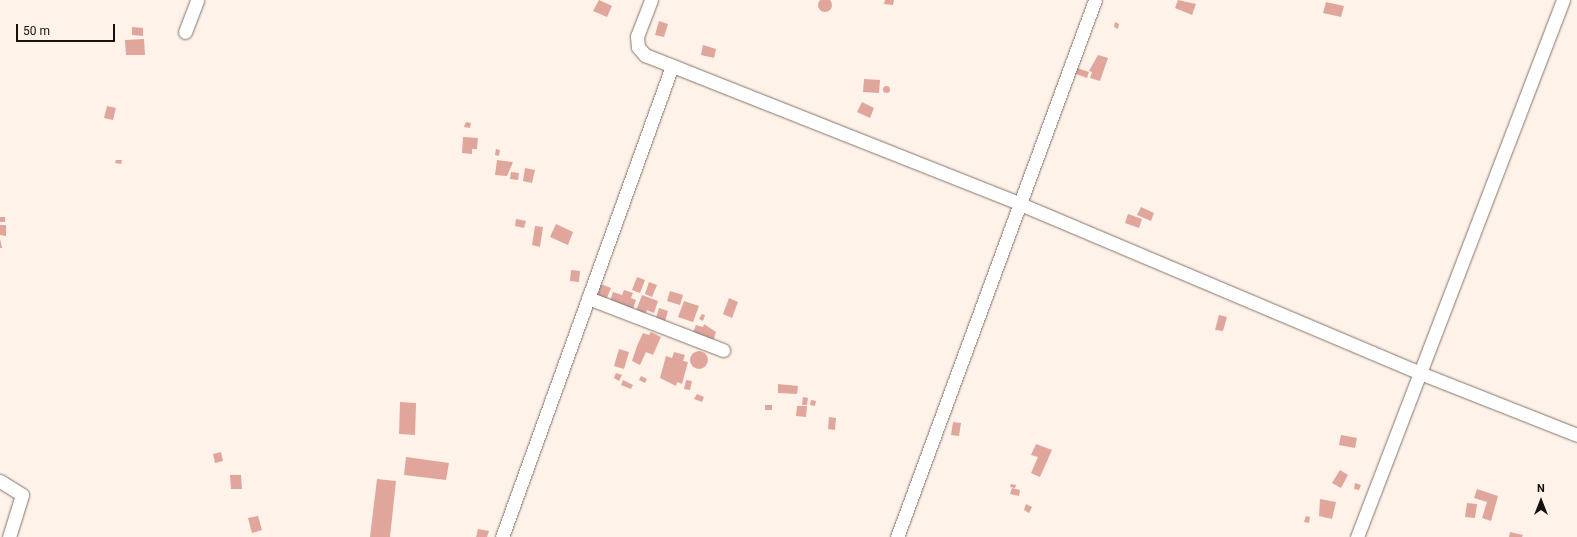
<!DOCTYPE html>
<html>
<head>
<meta charset="utf-8">
<style>
	body { margin:0 }
	#map { position:relative; width:1577px; height:537px; overflow:hidden; background:#fff2e9; font-family:Roboto,sans-serif }
	div>[style] { position:absolute }
	.building>* { inset:0; background:#e0a69c }
	.round { border-radius:50% }
	.roads { filter:drop-shadow(0 0 1px #80756d) drop-shadow(0 0 1px #80756d) }
	.minor>* { height:13px; margin:-6.5px; padding:0 6.5px; transform-origin:6.5px; border-radius:6.5px; background:#fff }
	span { translate:-50% -50%; white-space:nowrap; text-align:center; line-height:1.15; -webkit-text-stroke:3px #fff2e9; paint-order:stroke }
	.north { position:absolute; left:1521px; top:481px; width:40px; height:40px; -webkit-text-stroke:3px #fff2e9; paint-order:stroke; rotate:0deg; font-size:11px; font-weight:700; line-height:16px; text-align:center; color:#16120f }
	.north::after { content:''; display:block; margin:auto; width:14px; height:18px; background:#16120f; clip-path:polygon(50% 0,100% 100%,50% 72%,0 100%) }
	.scale { position:absolute; left:16px; top:24px; width:99px; height:18px; box-sizing:border-box; border:2px solid #16120f; border-top:0; padding-left:5px; font-size:12px; line-height:14px; white-space:nowrap; color:#16120f; -webkit-text-stroke:3px #fff2e9; paint-order:stroke }
</style>
</head>
<body>
<div id="map">
	<div class="building">
		<div class="round" style="left:818px;top:-2px;width:14px;height:14px"></div>
		<div style="clip-path:polygon(599px 0,612px 6px,607px 17px,593px 11px)"></div>
		<div style="clip-path:polygon(885px 0,894px 0,893px 5px,884px 4px)"></div>
		<div style="clip-path:polygon(1178px 0,1196px 4px,1192px 15px,1175px 8px)"></div>
		<div style="clip-path:polygon(1326px 2px,1344px 6px,1341px 17px,1323px 13px)"></div>
		<div style="clip-path:polygon(659px 21px,668px 24px,664px 37px,655px 35px)"></div>
		<div style="clip-path:polygon(1115px 22px,1119px 24px,1118px 29px,1114px 27px)"></div>
		<div style="clip-path:polygon(132px 27px,143px 28px,143px 36px,132px 35px)"></div>
		<div style="clip-path:polygon(144px 39px,145px 55px,126px 55px,125px 40px)"></div>
		<div style="clip-path:polygon(703px 45px,716px 49px,714px 58px,701px 55px)"></div>
		<div style="clip-path:polygon(1098px 55px,1108px 58px,1100px 81px,1090px 78px,1092px 72px,1089px 71px)"></div>
		<div style="clip-path:polygon(1077px 68px,1089px 72px,1087px 78px,1076px 74px)"></div>
		<div style="clip-path:polygon(864px 79px,880px 80px,879px 93px,863px 92px)"></div>
		<div class="round" style="left:882.5px;top:85.5px;width:7px;height:7px"></div>
		<div style="clip-path:polygon(862px 102px,874px 108px,870px 118px,857px 112px)"></div>
		<div style="clip-path:polygon(107px 106px,116px 108px,113px 120px,104px 118px)"></div>
		<div style="clip-path:polygon(466px 122px,471px 123px,470px 128px,464px 127px)"></div>
		<div style="clip-path:polygon(463px 137px,478px 138px,477px 149px,472px 149px,472px 154px,462px 153px)"></div>
		<div style="clip-path:polygon(496px 149px,500px 150px,499px 156px,495px 155px)"></div>
		<div style="clip-path:polygon(116px 160px,122px 160px,121px 164px,115px 163px)"></div>
		<div style="clip-path:polygon(497px 160px,513px 162px,507px 176px,495px 175px)"></div>
		<div style="clip-path:polygon(525px 168px,535px 170px,532px 183px,523px 181px)"></div>
		<div style="clip-path:polygon(511px 172px,519px 173px,518px 180px,510px 179px)"></div>
		<div style="clip-path:polygon(1141px 207px,1154px 213px,1151px 221px,1137px 215px)"></div>
		<div style="clip-path:polygon(1128px 214px,1142px 219px,1139px 228px,1125px 223px)"></div>
		<div style="clip-path:polygon(0 217px,5px 217px,5px 222px,0 222px)"></div>
		<div style="clip-path:polygon(516px 219px,526px 221px,524px 228px,515px 226px)"></div>
		<div style="clip-path:polygon(556px 224px,573px 232px,568px 245px,550px 237px)"></div>
		<div style="clip-path:polygon(0 225px,6px 225px,6px 236px,0 235px)"></div>
		<div style="clip-path:polygon(535px 226px,543px 227px,540px 247px,532px 245px)"></div>
		<div style="clip-path:polygon(0 239px,2px 248px,0 248px)"></div>
		<div style="clip-path:polygon(571px 270px,580px 271px,579px 282px,570px 281px)"></div>
		<div style="clip-path:polygon(637px 277px,645px 280px,640px 293px,632px 290px)"></div>
		<div style="clip-path:polygon(649px 282px,657px 285px,652px 297px,645px 294px)"></div>
		<div style="clip-path:polygon(598px 283px,611px 288px,606px 300px,593px 295px)"></div>
		<div style="clip-path:polygon(624px 290px,633px 293px,631px 298px,636px 300px,633px 309px,610px 301px,613px 292px,622px 295px)"></div>
		<div style="clip-path:polygon(670px 291px,683px 295px,680px 305px,667px 301px)"></div>
		<div style="clip-path:polygon(642px 295px,658px 301px,654px 313px,647px 310px,645px 315px,636px 311px)"></div>
		<div style="clip-path:polygon(729px 298px,738px 302px,732px 318px,723px 314px)"></div>
		<div style="clip-path:polygon(684px 301px,699px 306px,693px 322px,678px 317px)"></div>
		<div style="clip-path:polygon(659px 308px,668px 311px,665px 321px,656px 318px)"></div>
		<div style="clip-path:polygon(702px 314px,705px 315px,703px 321px,699px 319px)"></div>
		<div style="clip-path:polygon(1219px 315px,1227px 317px,1223px 331px,1215px 330px)"></div>
		<div style="clip-path:polygon(704px 324px,716px 332px,713px 342px,692px 335px,696px 325px,703px 327px)"></div>
		<div style="clip-path:polygon(651px 332px,661px 337px,653px 355px,646px 352px,640px 365px,632px 361px,637px 346px,643px 333px,649px 335px)"></div>
		<div style="clip-path:polygon(619px 349px,629px 352px,624px 369px,614px 366px)"></div>
		<div class="round" style="left:690px;top:351px;width:18px;height:18px"></div>
		<div style="clip-path:polygon(674px 352px,685px 355px,683px 361px,688px 362px,682px 384px,677px 382px,676px 386px,660px 378px,666px 356px,672px 358px)"></div>
		<div style="clip-path:polygon(616px 373px,622px 375px,619px 381px,614px 378px)"></div>
		<div style="clip-path:polygon(641px 376px,647px 379px,645px 383px,639px 380px)"></div>
		<div style="clip-path:polygon(623px 380px,633px 385px,631px 389px,621px 385px)"></div>
		<div style="clip-path:polygon(686px 380px,692px 381px,690px 390px,684px 389px)"></div>
		<div style="clip-path:polygon(778px 384px,798px 386px,797px 394px,778px 393px)"></div>
		<div style="clip-path:polygon(697px 394px,704px 397px,702px 402px,694px 399px)"></div>
		<div style="clip-path:polygon(803px 397px,808px 398px,807px 405px,802px 405px)"></div>
		<div style="clip-path:polygon(811px 400px,816px 401px,815px 406px,810px 405px)"></div>
		<div style="clip-path:polygon(400px 402px,416px 403px,415px 435px,399px 434px)"></div>
		<div style="clip-path:polygon(765px 405px,772px 405px,772px 410px,765px 410px)"></div>
		<div style="clip-path:polygon(797px 406px,807px 406px,806px 417px,796px 416px)"></div>
		<div style="clip-path:polygon(829px 417px,836px 418px,835px 430px,828px 429px)"></div>
		<div style="clip-path:polygon(953px 422px,961px 423px,959px 436px,951px 435px)"></div>
		<div style="clip-path:polygon(1341px 435px,1357px 438px,1355px 448px,1339px 445px)"></div>
		<div style="clip-path:polygon(1036px 444px,1052px 450px,1040px 477px,1031px 473px,1038px 457px,1031px 455px)"></div>
		<div style="clip-path:polygon(221px 452px,223px 461px,215px 463px,213px 454px)"></div>
		<div style="clip-path:polygon(406px 457px,449px 463px,446px 480px,404px 475px)"></div>
		<div style="clip-path:polygon(1340px 470px,1348px 475px,1341px 488px,1332px 483px)"></div>
		<div style="clip-path:polygon(230px 475px,241px 475px,242px 489px,231px 489px)"></div>
		<div style="clip-path:polygon(377px 479px,396px 481px,390px 537px,370px 537px)"></div>
		<div style="clip-path:polygon(1355px 483px,1361px 485px,1359px 490px,1354px 489px)"></div>
		<div style="clip-path:polygon(1011px 484px,1016px 485px,1015px 488px,1010px 487px)"></div>
		<div style="clip-path:polygon(1012px 488px,1020px 490px,1019px 496px,1010px 494px)"></div>
		<div style="clip-path:polygon(1477px 489px,1498px 496px,1491px 521px,1482px 518px,1487px 502px,1474px 498px)"></div>
		<div style="clip-path:polygon(1320px 499px,1336px 502px,1332px 519px,1319px 516px)"></div>
		<div style="clip-path:polygon(1467px 503px,1477px 504px,1475px 518px,1465px 517px)"></div>
		<div style="clip-path:polygon(1026px 504px,1032px 507px,1029px 513px,1024px 510px)"></div>
		<div style="clip-path:polygon(258px 516px,262px 530px,252px 533px,248px 518px)"></div>
		<div style="clip-path:polygon(1306px 516px,1310px 517px,1309px 523px,1304px 522px)"></div>
		<div style="clip-path:polygon(478px 529px,489px 531px,487px 537px,476px 537px)"></div>
		<div style="clip-path:polygon(1510px 532px,1523px 535px,1522px 537px,1509px 537px)"></div>
	</div>
	<div class="roads">
		<div class="minor">
			<div style="left:651px;top:0;width:39px;rotate:111deg"></div>
			<div style="left:637px;top:36px;width:11px;rotate:85deg"></div>
			<div style="left:638px;top:47px;width:11px;rotate:49deg"></div>
			<div style="left:645px;top:55px;width:401px;rotate:21.6deg"></div>
			<div style="left:1018px;top:203px;width:436px;rotate:22.9deg"></div>
			<div style="left:1420px;top:373px;width:169px;rotate:21.5deg"></div>
			<div style="left:185px;top:32px;width:34px;rotate:-69deg"></div>
			<div style="left:588px;top:298px;width:145px;rotate:21.1deg"></div>
			<div style="left:0;top:481px;width:26px;rotate:32deg"></div>
			<div style="left:22px;top:495px;width:44px;rotate:107.2deg"></div>
			<div style="left:502px;top:537px;width:501px;rotate:-70.15deg"></div>
			<div style="left:897px;top:537px;width:572px;rotate:-69.76deg"></div>
			<div style="left:1357px;top:537px;width:575px;rotate:-69.01deg"></div>
		</div>
	</div>
	<div class="north">N</div>
	<div class="scale">50 m</div>
</div>
</body>
</html>
